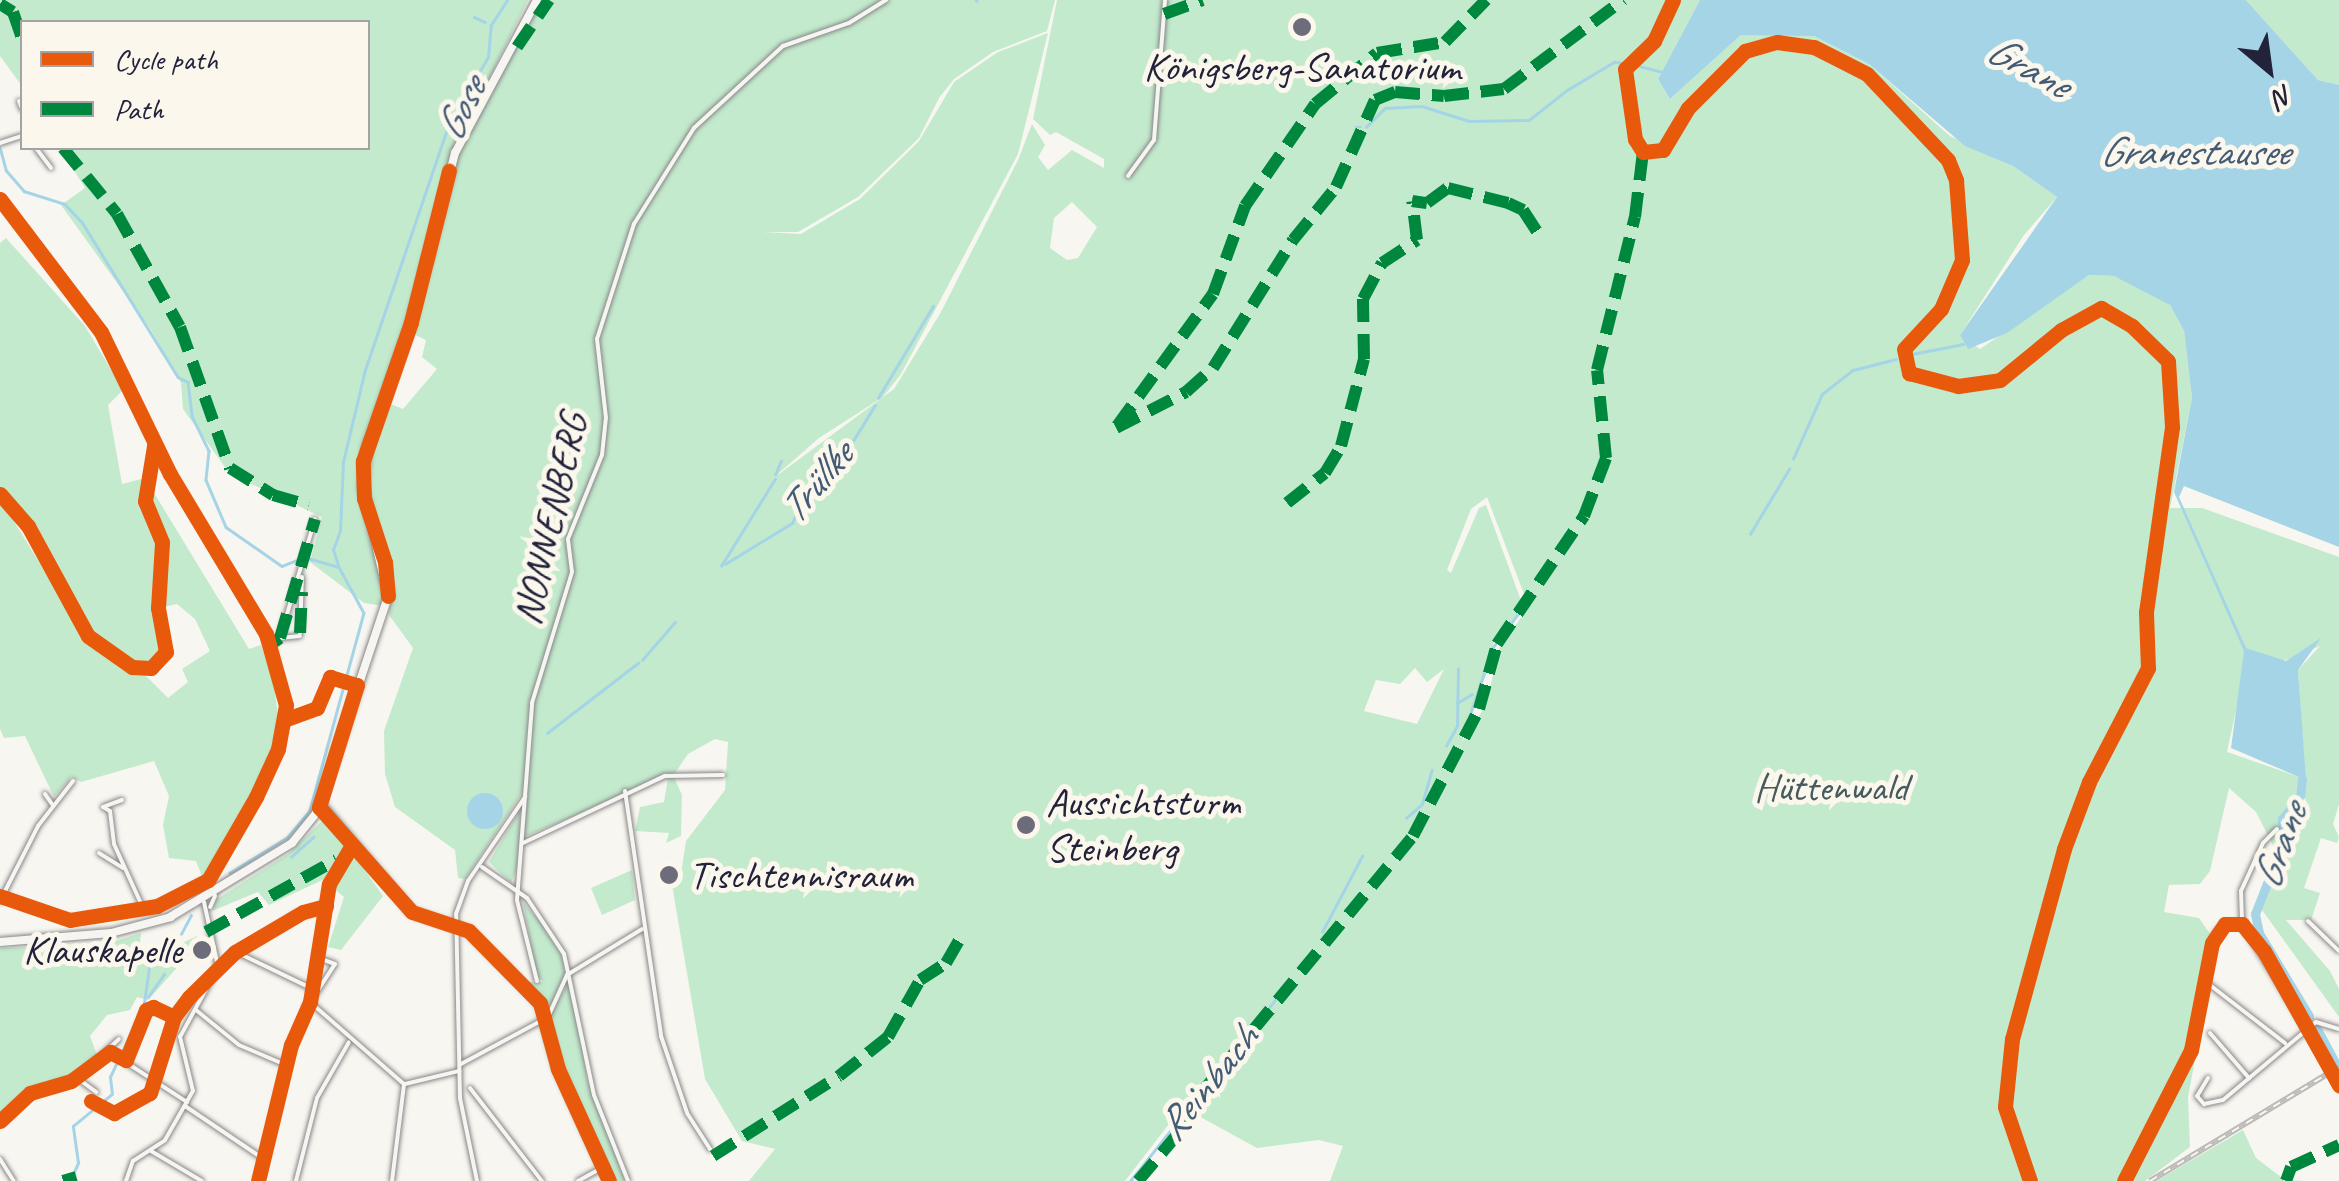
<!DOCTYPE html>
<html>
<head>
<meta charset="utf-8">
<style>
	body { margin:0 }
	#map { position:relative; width:2339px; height:1181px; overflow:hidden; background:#f8f6f0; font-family:Caveat,sans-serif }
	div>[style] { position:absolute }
	.green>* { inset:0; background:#c3eacd }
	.water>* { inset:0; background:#a5d4e6 }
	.round { border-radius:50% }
	.stream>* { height:2.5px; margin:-1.25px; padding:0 1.25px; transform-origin:1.25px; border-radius:1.25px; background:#a5d4e6 }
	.river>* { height:9px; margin:-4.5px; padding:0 4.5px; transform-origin:4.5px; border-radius:4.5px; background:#a5d4e6 }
	.roads { filter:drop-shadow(0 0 2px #878688) drop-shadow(0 0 2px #878688) }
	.street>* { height:4px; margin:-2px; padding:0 2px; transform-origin:2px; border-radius:2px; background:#f6f5f1 }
	.secondary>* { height:6px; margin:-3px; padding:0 3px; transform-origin:3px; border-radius:3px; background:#f6f5f1 }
	.primary>* { height:8px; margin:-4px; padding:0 4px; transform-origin:4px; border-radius:4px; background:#f6f5f1 }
	.rail>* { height:6px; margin-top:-3px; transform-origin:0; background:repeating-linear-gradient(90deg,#fbf7ec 0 8px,#bcbab9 0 16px); box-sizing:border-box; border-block:2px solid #bcbab9 }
	.quiet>* { height:12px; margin-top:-6px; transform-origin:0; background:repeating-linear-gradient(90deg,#00873e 0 25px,transparent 0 37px) }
	.cycleway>* { height:15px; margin:-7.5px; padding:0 7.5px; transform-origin:7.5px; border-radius:7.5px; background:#e8590c }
	.dots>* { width:28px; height:28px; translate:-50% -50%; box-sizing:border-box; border:5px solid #fbf7ec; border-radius:50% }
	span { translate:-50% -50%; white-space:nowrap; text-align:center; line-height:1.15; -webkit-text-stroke:10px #fbf7ec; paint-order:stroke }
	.poi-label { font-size:40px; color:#22223b }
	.left { translate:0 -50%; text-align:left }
	.right { translate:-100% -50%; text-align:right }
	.street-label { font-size:40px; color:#22223b }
	.park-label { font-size:40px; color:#455b5e }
	.water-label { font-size:42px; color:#435b75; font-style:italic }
	.legend { position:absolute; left:20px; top:20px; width:350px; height:130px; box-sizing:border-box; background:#fbf7ec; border:2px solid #a4a2a5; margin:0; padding:12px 18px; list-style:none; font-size:30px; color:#22223b }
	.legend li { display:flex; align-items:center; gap:20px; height:50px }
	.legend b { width:50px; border:2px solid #a4a2a5 }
	.north { position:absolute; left:2219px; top:20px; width:100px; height:100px; -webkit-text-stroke:8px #fbf7ec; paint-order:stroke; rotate:151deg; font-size:28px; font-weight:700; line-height:40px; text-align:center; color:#22223b }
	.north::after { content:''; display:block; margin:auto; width:35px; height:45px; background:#22223b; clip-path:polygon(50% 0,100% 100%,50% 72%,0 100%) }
</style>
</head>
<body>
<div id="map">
	<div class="green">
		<div style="clip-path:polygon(0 0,528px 0,453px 152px,413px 304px,360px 461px,365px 526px,386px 590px,384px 606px,364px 603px,310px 562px,322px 517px,230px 474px,183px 409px,181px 383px,151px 330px,61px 205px,85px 188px,60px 148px,368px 148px,368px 22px,22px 22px,22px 86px,0 56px)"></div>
		<div style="clip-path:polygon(evenodd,542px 0,1055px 0,1047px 31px,993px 52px,954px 79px,939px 98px,919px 138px,858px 197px,798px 232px,763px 232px,801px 234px,860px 199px,919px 141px,954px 82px,998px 52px,1048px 33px,1018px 154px,901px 374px,883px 397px,819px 438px,771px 480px,894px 389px,941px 312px,1018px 160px,1032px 124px,1045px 145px,1038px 157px,1048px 170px,1072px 150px,1104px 168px,1104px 159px,1056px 132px,1050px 135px,1033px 119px,1057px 0,1700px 0,1658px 79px,1670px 99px,1741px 35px,1763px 31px,1814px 36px,1869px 64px,1950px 136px,2013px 166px,2057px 197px,2024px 235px,1960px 335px,1980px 349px,2089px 275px,2114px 276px,2148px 290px,2170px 305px,2184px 331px,2192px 398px,2170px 508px,2202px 508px,2339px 557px,2339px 804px,2333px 824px,2339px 837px,2337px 843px,2321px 838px,2304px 888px,2320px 893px,2311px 920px,2286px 920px,2330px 971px,2339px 989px,2339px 1017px,2257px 903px,2275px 849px,2256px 812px,2229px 788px,2210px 871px,2200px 884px,2169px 885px,2164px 912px,2199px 918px,2217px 944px,2188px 1097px,2190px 1147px,2145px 1181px,1330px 1181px,1343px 1146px,1319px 1140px,1257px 1148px,1182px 1107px,1125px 1181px,749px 1181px,775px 1149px,742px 1141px,705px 1079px,672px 885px,680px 880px,686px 841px,725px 790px,728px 742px,715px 739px,688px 754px,675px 773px,524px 837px,526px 787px,465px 879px,458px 878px,455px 850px,395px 807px,385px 774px,384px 731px,413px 648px,389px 615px,392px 571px,368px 497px,368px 462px,388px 403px,403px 409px,437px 369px,422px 357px,426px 340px,411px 333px,457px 154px,542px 0,1072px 202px,1097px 227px,1078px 258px,1067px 260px,1050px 248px,1054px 218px,1072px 202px,542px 0,1487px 497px,1529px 607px,1500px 646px,1486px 705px,1462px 742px,1493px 644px,1523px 606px,1486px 505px,1479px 508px,1451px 573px,1447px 570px,1471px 509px,1487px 497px,542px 0,2320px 646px,2298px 670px,2305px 779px,2227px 752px,2243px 678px,2320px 646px,542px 0,1415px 668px,1427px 682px,1444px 669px,1417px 724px,1364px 711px,1376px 680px,1400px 684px,1415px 668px)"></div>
		<div style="clip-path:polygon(2246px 0,2339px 0,2339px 85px,2318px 80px)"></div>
		<div style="clip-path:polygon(evenodd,6px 238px,85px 326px,123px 390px,108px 405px,122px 484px,145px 478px,249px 649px,261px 645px,274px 685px,278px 716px,272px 747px,241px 819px,203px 879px,196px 861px,169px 858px,163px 825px,169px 796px,154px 761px,81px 782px,71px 777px,54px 797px,25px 736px,4px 738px,0 729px,0 499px,87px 639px,130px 666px,85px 626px,30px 520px,0 489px,0 243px,6px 238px,177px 604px,195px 619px,210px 651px,182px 669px,188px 682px,168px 698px,141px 671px,156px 666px,166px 652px,158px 608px,177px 604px)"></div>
		<div style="clip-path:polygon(674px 777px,682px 795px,681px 836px,666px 843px,669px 833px,635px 831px,640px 807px,664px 802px,668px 778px)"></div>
		<div style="clip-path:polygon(520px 810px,519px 864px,511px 883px,489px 862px)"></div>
		<div style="clip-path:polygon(322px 821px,344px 845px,331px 876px,269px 905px,258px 892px,212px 911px,217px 899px,288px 854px)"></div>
		<div style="clip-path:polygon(352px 852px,383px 896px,341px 950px,328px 947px,344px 897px,334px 889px)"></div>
		<div style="clip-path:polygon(632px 870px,635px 900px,602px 915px,591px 888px)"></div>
		<div style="clip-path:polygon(523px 902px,553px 937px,568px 971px,549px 1013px,526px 982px,543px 982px,536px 973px)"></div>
		<div style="clip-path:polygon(141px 933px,138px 964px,197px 936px,200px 942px,148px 1000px,137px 997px,130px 1010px,107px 1015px,90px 1036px,98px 1058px,67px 1080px,25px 1092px,0 1114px,0 948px,102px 945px)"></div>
		<div style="clip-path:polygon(571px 977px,587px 1079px,625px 1181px,612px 1181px,554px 1046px,549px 1019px)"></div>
		<div style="clip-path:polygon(2243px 1130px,2256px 1158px,2285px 1180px,2304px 1181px,2156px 1181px)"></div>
	</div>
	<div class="water">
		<div style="clip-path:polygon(1700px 0,2246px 0,2318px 80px,2339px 85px,2339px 547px,2184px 486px,2179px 497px,2246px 648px,2286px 661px,2321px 638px,2298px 670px,2306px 780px,2231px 748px,2244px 651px,2174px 492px,2192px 398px,2184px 331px,2170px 305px,2114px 276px,2089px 275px,2007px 333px,1968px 349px,1960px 335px,2057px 197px,2013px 166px,1965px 146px,1869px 64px,1814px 36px,1741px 35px,1670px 99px,1658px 79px)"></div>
		<div class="round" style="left:467px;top:793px;width:36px;height:36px"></div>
	</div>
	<div class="stream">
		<div style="left:976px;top:0;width:1px;rotate:45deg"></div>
		<div style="left:474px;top:17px;width:12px;rotate:24deg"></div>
		<div style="left:1631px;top:64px;width:33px;rotate:14deg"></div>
		<div style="left:1356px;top:127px;width:5px"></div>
		<div style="left:1366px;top:127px;width:27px;rotate:-45deg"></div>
		<div style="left:1385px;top:108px;width:37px;rotate:-3deg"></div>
		<div style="left:1422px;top:106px;width:49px;rotate:17.7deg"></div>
		<div style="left:1469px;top:121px;width:60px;rotate:-1deg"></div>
		<div style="left:1529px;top:120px;width:48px;rotate:-38.3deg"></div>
		<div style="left:1567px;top:90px;width:55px;rotate:-30.8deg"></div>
		<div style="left:1614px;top:62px;width:11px;rotate:5deg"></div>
		<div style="left:0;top:147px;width:24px;rotate:75deg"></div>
		<div style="left:6px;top:170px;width:28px;rotate:49deg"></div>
		<div style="left:24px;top:191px;width:43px;rotate:17.6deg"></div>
		<div style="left:65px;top:204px;width:25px;rotate:47deg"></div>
		<div style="left:82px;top:222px;width:182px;rotate:58.2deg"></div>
		<div style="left:178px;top:377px;width:11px;rotate:27deg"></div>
		<div style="left:188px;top:382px;width:34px;rotate:83deg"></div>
		<div style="left:192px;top:416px;width:39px;rotate:64deg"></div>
		<div style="left:209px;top:451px;width:29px;rotate:96deg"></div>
		<div style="left:206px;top:480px;width:51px;rotate:66.9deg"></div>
		<div style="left:226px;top:527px;width:68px;rotate:34.9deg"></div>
		<div style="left:282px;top:566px;width:24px;rotate:-22deg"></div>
		<div style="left:304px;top:557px;width:36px;rotate:16deg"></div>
		<div style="left:339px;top:567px;width:52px;rotate:61.5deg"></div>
		<div style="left:364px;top:613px;width:205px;rotate:105.3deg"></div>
		<div style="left:310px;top:811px;width:35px;rotate:130deg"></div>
		<div style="left:287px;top:838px;width:67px;rotate:148.4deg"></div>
		<div style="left:1907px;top:355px;width:57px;rotate:-11.1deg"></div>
		<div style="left:878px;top:398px;width:107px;rotate:-59.1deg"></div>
		<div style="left:1793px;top:459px;width:71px;rotate:-66deg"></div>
		<div style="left:1822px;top:394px;width:39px;rotate:-38deg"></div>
		<div style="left:1853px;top:370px;width:44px;rotate:-14.3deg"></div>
		<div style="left:775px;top:475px;width:15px;rotate:-67deg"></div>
		<div style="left:1750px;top:534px;width:76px;rotate:-59deg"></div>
		<div style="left:725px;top:564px;width:79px;rotate:-31.5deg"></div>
		<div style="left:792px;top:523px;width:40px;rotate:-65deg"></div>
		<div style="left:809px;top:487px;width:49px;rotate:-42.5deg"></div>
		<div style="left:845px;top:454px;width:57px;rotate:-58.5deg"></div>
		<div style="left:338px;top:565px;width:16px;rotate:-108deg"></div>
		<div style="left:333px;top:550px;width:20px;rotate:-70deg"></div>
		<div style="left:340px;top:531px;width:69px;rotate:-87.5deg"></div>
		<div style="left:343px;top:462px;width:95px;rotate:-76.6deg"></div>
		<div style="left:365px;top:370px;width:261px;rotate:-71.2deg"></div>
		<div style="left:449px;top:123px;width:77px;rotate:-59.4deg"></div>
		<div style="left:488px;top:57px;width:32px;rotate:-85deg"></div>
		<div style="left:491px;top:25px;width:30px;rotate:-57deg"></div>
		<div style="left:721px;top:566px;width:102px;rotate:-58.2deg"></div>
		<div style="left:642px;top:660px;width:50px;rotate:-49deg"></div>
		<div style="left:1457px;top:703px;width:17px;rotate:-31deg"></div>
		<div style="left:1466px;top:726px;width:83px;rotate:-71.1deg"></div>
		<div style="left:1493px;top:647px;width:50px;rotate:-53.1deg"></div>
		<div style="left:547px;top:733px;width:115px;rotate:-37.6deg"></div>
		<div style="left:1446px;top:746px;width:23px;rotate:-61deg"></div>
		<div style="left:1457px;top:726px;width:57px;rotate:-89deg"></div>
		<div style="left:1406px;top:818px;width:21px;rotate:-41deg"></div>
		<div style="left:1422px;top:804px;width:35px;rotate:-74deg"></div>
		<div style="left:291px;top:857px;width:30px;rotate:-42deg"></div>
		<div style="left:1322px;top:932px;width:86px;rotate:-62.2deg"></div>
		<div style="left:181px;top:934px;width:21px;rotate:-62deg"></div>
		<div style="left:148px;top:997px;width:28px;rotate:-55deg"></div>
		<div style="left:144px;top:1003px;width:36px;rotate:-82deg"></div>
		<div style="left:70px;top:1181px;width:20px;rotate:-66deg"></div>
		<div style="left:78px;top:1163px;width:37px;rotate:-98deg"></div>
		<div style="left:73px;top:1126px;width:50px;rotate:-39.4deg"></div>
		<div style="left:112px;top:1094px;width:17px;rotate:-97deg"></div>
		<div style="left:110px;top:1077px;width:77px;rotate:-64.8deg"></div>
		<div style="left:1130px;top:1181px;width:251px;rotate:-51.3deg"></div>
	</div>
	<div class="river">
		<div style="left:2302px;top:779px;width:18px;rotate:96deg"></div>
		<div style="left:2300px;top:797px;width:28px;rotate:129deg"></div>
		<div style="left:2282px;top:819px;width:26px;rotate:90deg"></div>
		<div style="left:2282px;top:845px;width:74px;rotate:111.4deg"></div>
		<div style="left:2255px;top:914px;width:19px;rotate:78deg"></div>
		<div style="left:2259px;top:933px;width:97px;rotate:58.9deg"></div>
		<div style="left:2317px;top:1029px;width:47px;rotate:61.8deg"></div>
	</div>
	<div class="roads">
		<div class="street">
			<div style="left:19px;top:101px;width:9px;rotate:69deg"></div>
			<div style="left:0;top:143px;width:23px;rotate:-18deg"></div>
			<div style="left:36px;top:148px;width:25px;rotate:53deg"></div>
			<div style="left:1128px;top:176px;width:44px;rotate:-54.2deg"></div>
			<div style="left:1154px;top:140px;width:140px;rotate:-85.5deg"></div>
			<div style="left:0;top:199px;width:167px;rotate:52.8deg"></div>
			<div style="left:101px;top:332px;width:158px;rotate:64.1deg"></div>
			<div style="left:170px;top:474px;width:187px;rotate:59deg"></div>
			<div style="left:266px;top:634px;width:74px;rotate:74.3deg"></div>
			<div style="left:286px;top:705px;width:45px;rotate:100.3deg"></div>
			<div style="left:278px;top:749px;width:53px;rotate:114.6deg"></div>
			<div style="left:256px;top:797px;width:96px;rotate:120deg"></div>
			<div style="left:208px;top:880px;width:57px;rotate:153deg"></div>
			<div style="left:157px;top:906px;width:88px;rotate:170.9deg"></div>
			<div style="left:70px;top:920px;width:74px;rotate:-161.1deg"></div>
			<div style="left:300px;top:633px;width:56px;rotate:-88deg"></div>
			<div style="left:280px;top:638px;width:20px;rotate:-6deg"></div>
			<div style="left:270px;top:645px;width:12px;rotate:-35deg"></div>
			<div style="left:280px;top:638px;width:124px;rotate:-73.6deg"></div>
			<div style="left:625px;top:791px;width:248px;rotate:81.6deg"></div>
			<div style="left:661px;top:1036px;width:81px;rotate:71.3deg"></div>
			<div style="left:687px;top:1113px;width:43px;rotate:57.4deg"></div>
			<div style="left:45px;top:794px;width:12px;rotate:55deg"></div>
			<div style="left:122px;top:800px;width:20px;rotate:160deg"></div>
			<div style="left:103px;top:807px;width:8px;rotate:30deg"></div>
			<div style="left:110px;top:811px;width:33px;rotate:83deg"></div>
			<div style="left:114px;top:844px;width:70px;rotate:65.6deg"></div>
			<div style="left:2277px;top:829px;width:20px;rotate:135deg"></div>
			<div style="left:2263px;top:843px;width:53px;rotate:114.6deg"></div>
			<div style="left:2241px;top:891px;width:33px;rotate:88deg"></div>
			<div style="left:2242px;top:924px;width:182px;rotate:58.5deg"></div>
			<div style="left:523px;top:843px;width:157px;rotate:-25.3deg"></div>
			<div style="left:665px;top:776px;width:58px;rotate:-1deg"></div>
			<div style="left:99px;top:853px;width:28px;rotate:32deg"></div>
			<div style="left:482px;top:867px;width:55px;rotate:34.6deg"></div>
			<div style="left:527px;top:898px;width:67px;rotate:56.5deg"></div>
			<div style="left:564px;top:954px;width:144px;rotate:78deg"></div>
			<div style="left:594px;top:1095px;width:92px;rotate:68.4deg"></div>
			<div style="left:208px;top:880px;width:17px;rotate:66deg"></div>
			<div style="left:215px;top:896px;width:12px;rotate:114deg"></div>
			<div style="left:0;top:901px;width:84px;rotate:-63.1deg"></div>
			<div style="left:38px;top:826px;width:57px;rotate:-52.1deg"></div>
			<div style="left:204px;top:902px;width:66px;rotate:77.8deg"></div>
			<div style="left:2308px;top:921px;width:43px;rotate:44.1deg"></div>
			<div style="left:2242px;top:924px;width:17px;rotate:180deg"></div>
			<div style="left:2225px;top:924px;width:14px;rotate:135deg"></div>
			<div style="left:2215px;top:934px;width:49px;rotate:100.6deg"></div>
			<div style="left:2206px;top:982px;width:100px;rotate:37.7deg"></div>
			<div style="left:236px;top:952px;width:85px;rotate:25.7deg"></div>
			<div style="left:537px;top:981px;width:83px;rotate:-103.9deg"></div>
			<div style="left:517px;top:900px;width:198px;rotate:-85.6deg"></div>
			<div style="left:532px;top:703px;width:137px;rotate:-73deg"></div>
			<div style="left:572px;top:572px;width:33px;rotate:-97deg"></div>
			<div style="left:568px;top:539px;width:91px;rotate:-68deg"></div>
			<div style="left:602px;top:455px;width:37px;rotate:-84deg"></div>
			<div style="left:606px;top:418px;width:80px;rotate:-96.5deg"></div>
			<div style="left:597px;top:339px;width:121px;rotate:-72.2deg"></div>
			<div style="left:634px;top:224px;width:113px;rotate:-58deg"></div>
			<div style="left:694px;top:128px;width:121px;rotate:-42.7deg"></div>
			<div style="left:783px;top:46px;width:70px;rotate:-19.2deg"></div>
			<div style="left:849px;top:23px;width:44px;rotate:-31.9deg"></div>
			<div style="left:313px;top:998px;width:40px;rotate:-57.1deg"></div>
			<div style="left:335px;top:964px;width:15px;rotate:-160deg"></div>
			<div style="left:310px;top:1002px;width:125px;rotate:41.1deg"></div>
			<div style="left:196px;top:1010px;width:55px;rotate:39.1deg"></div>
			<div style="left:239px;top:1045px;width:51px;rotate:23.1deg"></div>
			<div style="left:2210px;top:1033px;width:60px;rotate:49.1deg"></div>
			<div style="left:110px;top:1052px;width:92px;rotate:33deg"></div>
			<div style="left:126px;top:1059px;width:53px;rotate:-67.8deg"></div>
			<div style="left:146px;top:1010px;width:16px"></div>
			<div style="left:461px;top:1064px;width:99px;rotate:-28.4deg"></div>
			<div style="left:548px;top:1017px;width:46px;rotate:-65.7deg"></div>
			<div style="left:567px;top:975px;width:88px;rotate:-31.5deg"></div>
			<div style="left:77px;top:1078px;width:24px;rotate:36deg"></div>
			<div style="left:2208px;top:1078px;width:21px;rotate:121deg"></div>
			<div style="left:2197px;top:1096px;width:11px;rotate:49deg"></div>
			<div style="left:2204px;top:1104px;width:19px;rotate:-12deg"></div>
			<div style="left:2223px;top:1100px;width:121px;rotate:-40deg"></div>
			<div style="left:2316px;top:1022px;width:24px;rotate:17deg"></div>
			<div style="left:405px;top:1084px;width:56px;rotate:-13.5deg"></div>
			<div style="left:470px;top:1088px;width:118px;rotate:52.3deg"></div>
			<div style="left:185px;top:1106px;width:93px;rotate:34deg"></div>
			<div style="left:0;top:1121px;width:41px;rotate:-43deg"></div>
			<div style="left:30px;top:1093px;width:49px;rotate:-17.7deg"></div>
			<div style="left:77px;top:1078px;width:57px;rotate:-42.9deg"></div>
			<div style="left:151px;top:1151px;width:59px;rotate:30.5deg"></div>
			<div style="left:0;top:1159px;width:26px;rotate:58deg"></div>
			<div style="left:126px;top:1181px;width:21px;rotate:-71deg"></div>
			<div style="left:133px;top:1161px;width:38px;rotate:-33deg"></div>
			<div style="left:165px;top:1140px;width:56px;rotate:-60.3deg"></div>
			<div style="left:193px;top:1091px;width:56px;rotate:-103.5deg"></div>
			<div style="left:180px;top:1037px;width:80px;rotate:-61.5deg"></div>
			<div style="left:218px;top:967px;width:94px;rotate:-33.7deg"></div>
			<div style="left:296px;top:915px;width:31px;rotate:-17deg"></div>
			<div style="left:258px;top:1181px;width:140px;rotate:-76.4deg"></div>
			<div style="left:291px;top:1045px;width:47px;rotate:-66.2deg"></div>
			<div style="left:310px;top:1002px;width:120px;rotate:-80.9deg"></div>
			<div style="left:329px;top:884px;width:45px;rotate:-59.5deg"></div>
			<div style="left:296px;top:1181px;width:86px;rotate:-75.8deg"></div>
			<div style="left:317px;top:1098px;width:64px;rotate:-60.3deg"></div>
			<div style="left:392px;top:1181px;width:98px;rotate:-82.9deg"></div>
			<div style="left:477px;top:1181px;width:85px;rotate:-101.6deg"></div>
			<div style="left:460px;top:1098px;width:184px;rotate:-91.2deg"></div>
			<div style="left:456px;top:914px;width:35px;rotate:-70deg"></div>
			<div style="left:468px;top:881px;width:102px;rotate:-55.8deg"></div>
			<div style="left:578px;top:1181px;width:29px;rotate:-29deg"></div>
		</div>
		<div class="secondary">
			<div style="left:2337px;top:1080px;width:5px;rotate:68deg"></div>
		</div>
		<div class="primary">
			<div style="left:320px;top:803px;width:143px;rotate:49.8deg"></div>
			<div style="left:412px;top:912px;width:60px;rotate:18.4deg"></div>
			<div style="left:469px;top:931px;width:101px;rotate:45.4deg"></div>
			<div style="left:540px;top:1003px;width:68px;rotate:74.7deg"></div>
			<div style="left:558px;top:1069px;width:123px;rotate:65.5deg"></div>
			<div style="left:170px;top:917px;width:143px;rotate:-31.2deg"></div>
			<div style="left:292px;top:843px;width:38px;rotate:-51deg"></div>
			<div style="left:316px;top:813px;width:229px;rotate:-71.6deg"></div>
			<div style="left:388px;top:596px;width:111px;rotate:-103deg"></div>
			<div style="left:363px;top:488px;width:41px;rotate:-84.4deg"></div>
			<div style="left:367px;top:447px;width:133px;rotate:-70.6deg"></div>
			<div style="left:411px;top:322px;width:175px;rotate:-75.4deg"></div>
			<div style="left:455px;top:153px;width:174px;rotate:-61.8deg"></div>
			<div style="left:0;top:942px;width:111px;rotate:-4.6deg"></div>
			<div style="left:111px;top:933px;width:62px;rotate:-14.9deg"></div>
		</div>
	</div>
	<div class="rail">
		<div style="left:2150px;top:1181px;width:221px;rotate:-31.1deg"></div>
	</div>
	<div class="quiet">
		<div style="left:0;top:4px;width:15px;rotate:32deg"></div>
		<div style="left:13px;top:12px;width:28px;rotate:71deg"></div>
		<div style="left:1164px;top:14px;width:41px;rotate:-19.7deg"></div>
		<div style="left:517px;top:47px;width:57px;rotate:-55.8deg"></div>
		<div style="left:63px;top:148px;width:85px;rotate:50.7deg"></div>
		<div style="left:117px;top:214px;width:129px;rotate:60.9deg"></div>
		<div style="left:180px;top:327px;width:150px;rotate:70.5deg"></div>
		<div style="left:230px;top:468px;width:51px;rotate:32.1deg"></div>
		<div style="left:273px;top:495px;width:37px;rotate:16deg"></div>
		<div style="left:1117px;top:426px;width:163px;rotate:-54deg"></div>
		<div style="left:1213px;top:294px;width:94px;rotate:-70deg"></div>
		<div style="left:1245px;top:206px;width:124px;rotate:-55.5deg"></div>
		<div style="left:1315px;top:104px;width:80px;rotate:-39.4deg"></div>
		<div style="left:1377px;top:53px;width:69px;rotate:-9.2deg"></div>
		<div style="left:1445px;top:42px;width:59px;rotate:-45.7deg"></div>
		<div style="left:1116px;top:428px;width:79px;rotate:-27.2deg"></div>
		<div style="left:1186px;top:392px;width:36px;rotate:-42deg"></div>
		<div style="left:1213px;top:368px;width:151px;rotate:-58deg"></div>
		<div style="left:1293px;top:240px;width:68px;rotate:-50.9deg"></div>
		<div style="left:1336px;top:187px;width:95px;rotate:-65.9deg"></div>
		<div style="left:1375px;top:100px;width:22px;rotate:-22deg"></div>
		<div style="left:1395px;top:92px;width:49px;rotate:4.7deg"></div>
		<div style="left:1444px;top:96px;width:60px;rotate:-6.7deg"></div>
		<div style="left:1504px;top:89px;width:149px;rotate:-36.8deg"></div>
		<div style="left:1287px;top:503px;width:48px;rotate:-38.3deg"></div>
		<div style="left:1325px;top:473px;width:31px;rotate:-59deg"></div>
		<div style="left:1341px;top:446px;width:90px;rotate:-75.2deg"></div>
		<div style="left:1364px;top:359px;width:60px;rotate:-91deg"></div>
		<div style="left:1363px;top:299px;width:41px;rotate:-62.2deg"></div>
		<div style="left:1382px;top:263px;width:42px;rotate:-33.3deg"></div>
		<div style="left:1417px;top:240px;width:39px;rotate:-97deg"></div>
		<div style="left:1412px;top:201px;width:15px;rotate:8deg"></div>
		<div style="left:1427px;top:203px;width:26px;rotate:-36deg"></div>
		<div style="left:1448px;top:188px;width:62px;rotate:14deg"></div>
		<div style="left:1508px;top:203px;width:17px;rotate:25deg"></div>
		<div style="left:1523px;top:210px;width:30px;rotate:57deg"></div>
		<div style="left:300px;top:633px;width:41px;rotate:-87.2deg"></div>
		<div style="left:270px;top:645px;width:12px;rotate:-35deg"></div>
		<div style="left:280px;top:638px;width:124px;rotate:-73.6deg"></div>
		<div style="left:206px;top:932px;width:149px;rotate:-29deg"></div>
		<div style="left:713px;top:1156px;width:149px;rotate:-32.4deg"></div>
		<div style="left:839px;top:1076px;width:63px;rotate:-38.5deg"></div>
		<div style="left:888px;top:1037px;width:65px;rotate:-60.7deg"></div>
		<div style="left:920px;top:980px;width:31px;rotate:-33deg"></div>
		<div style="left:946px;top:963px;width:32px;rotate:-60deg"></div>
		<div style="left:63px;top:1181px;width:14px;rotate:-17deg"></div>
		<div style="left:1138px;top:1181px;width:60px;rotate:-49.7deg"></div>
		<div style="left:1177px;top:1135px;width:57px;rotate:-58.5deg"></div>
		<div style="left:1207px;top:1086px;width:324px;rotate:-50.5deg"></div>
		<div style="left:1413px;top:836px;width:143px;rotate:-62.5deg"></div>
		<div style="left:1479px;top:709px;width:67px;rotate:-74.5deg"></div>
		<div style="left:1497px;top:644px;width:155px;rotate:-55.8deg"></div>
		<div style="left:1584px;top:516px;width:62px;rotate:-69.2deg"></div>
		<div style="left:1606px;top:458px;width:88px;rotate:-95.8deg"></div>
		<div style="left:1597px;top:370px;width:158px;rotate:-76.1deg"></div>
		<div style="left:1635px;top:217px;width:65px;rotate:-83deg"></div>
		<div style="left:2286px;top:1181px;width:15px;rotate:-70deg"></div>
		<div style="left:2291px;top:1167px;width:53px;rotate:-24.6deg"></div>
	</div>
	<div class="cycleway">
		<div style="left:1673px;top:0;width:45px;rotate:114.9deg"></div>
		<div style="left:1654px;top:41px;width:40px;rotate:136deg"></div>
		<div style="left:1625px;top:69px;width:71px;rotate:81.9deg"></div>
		<div style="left:1635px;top:139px;width:15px;rotate:58deg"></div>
		<div style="left:1643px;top:152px;width:20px;rotate:-6deg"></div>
		<div style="left:1663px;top:150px;width:49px;rotate:-59.2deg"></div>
		<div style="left:1688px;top:108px;width:81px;rotate:-45deg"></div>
		<div style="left:1745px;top:51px;width:33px;rotate:-16deg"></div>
		<div style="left:1777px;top:42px;width:37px;rotate:8deg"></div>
		<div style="left:1814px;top:47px;width:59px;rotate:27deg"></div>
		<div style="left:1867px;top:74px;width:118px;rotate:46.7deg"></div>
		<div style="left:1948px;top:160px;width:22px;rotate:68deg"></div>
		<div style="left:1956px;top:180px;width:80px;rotate:85.7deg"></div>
		<div style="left:1962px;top:260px;width:53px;rotate:113.2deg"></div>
		<div style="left:1941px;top:309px;width:54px;rotate:132.8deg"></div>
		<div style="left:1904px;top:349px;width:25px;rotate:78deg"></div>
		<div style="left:1909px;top:373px;width:51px;rotate:14.9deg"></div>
		<div style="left:1958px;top:386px;width:42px;rotate:-8.1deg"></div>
		<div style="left:2000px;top:380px;width:79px;rotate:-39.3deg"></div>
		<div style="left:2061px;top:330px;width:46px;rotate:-28.8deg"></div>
		<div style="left:2101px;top:308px;width:36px;rotate:30deg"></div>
		<div style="left:2132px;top:326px;width:50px;rotate:44.2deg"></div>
		<div style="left:2168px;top:361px;width:66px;rotate:86.5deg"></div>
		<div style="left:2172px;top:427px;width:187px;rotate:98deg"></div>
		<div style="left:2146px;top:612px;width:56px;rotate:88deg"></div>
		<div style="left:2148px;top:668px;width:128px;rotate:117.4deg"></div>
		<div style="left:2089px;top:782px;width:72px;rotate:110.5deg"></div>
		<div style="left:2064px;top:849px;width:197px;rotate:105.3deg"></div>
		<div style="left:2012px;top:1039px;width:68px;rotate:95.9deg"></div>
		<div style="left:2005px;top:1107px;width:78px;rotate:71.3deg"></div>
		<div style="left:0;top:199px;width:167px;rotate:52.8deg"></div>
		<div style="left:101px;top:332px;width:158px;rotate:64.1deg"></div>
		<div style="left:170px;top:474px;width:187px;rotate:59deg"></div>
		<div style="left:266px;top:634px;width:74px;rotate:74.3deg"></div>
		<div style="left:286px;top:705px;width:45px;rotate:100.3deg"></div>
		<div style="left:278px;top:749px;width:53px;rotate:114.6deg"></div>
		<div style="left:256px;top:797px;width:96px;rotate:120deg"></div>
		<div style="left:208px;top:880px;width:57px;rotate:153deg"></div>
		<div style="left:157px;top:906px;width:88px;rotate:170.9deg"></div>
		<div style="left:70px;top:920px;width:74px;rotate:-161.1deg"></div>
		<div style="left:0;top:494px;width:43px;rotate:48.8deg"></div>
		<div style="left:28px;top:526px;width:125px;rotate:61.4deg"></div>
		<div style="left:88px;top:636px;width:54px;rotate:35.2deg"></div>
		<div style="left:132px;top:667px;width:19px;rotate:3deg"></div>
		<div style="left:151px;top:668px;width:22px;rotate:-47deg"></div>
		<div style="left:166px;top:652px;width:45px;rotate:-100.3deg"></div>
		<div style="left:158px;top:608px;width:66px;rotate:-86.5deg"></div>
		<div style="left:162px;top:542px;width:44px;rotate:-112.5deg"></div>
		<div style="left:145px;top:501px;width:56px;rotate:-80.7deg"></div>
		<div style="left:388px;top:596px;width:34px;rotate:-95deg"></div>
		<div style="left:385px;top:562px;width:67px;rotate:-108.2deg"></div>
		<div style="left:364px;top:498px;width:37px;rotate:-92deg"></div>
		<div style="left:363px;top:461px;width:147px;rotate:-70.9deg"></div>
		<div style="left:411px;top:322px;width:156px;rotate:-75.9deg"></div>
		<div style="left:284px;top:720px;width:35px;rotate:-20deg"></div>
		<div style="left:317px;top:708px;width:34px;rotate:-67deg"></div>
		<div style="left:330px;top:677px;width:28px;rotate:17deg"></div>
		<div style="left:357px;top:685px;width:128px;rotate:107.3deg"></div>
		<div style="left:319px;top:807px;width:140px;rotate:48.5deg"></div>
		<div style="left:412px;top:912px;width:60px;rotate:18.4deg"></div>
		<div style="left:469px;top:931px;width:101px;rotate:45.4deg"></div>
		<div style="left:540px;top:1003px;width:68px;rotate:74.7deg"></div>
		<div style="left:558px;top:1069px;width:123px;rotate:65.5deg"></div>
		<div style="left:91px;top:1101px;width:26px;rotate:28deg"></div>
		<div style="left:114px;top:1113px;width:41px;rotate:-29.1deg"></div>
		<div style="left:150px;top:1093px;width:80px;rotate:-72.5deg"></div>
		<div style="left:174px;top:1017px;width:25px;rotate:-53deg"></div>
		<div style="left:189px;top:997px;width:64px;rotate:-44.4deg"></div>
		<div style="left:235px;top:952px;width:79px;rotate:-30.5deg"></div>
		<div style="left:303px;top:912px;width:24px;rotate:-15deg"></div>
		<div style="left:0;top:1121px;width:41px;rotate:-43deg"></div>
		<div style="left:30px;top:1093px;width:43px;rotate:-16.3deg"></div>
		<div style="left:71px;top:1081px;width:49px;rotate:-36.6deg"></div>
		<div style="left:110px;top:1052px;width:18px;rotate:27deg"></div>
		<div style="left:126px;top:1060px;width:54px;rotate:-68.2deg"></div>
		<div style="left:146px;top:1010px;width:8px;rotate:-23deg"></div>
		<div style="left:153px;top:1007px;width:23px;rotate:25deg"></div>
		<div style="left:258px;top:1181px;width:140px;rotate:-76.4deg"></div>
		<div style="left:291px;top:1045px;width:47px;rotate:-66.2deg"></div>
		<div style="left:310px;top:1002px;width:120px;rotate:-80.9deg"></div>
		<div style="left:329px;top:884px;width:45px;rotate:-59.5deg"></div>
		<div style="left:2124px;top:1181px;width:147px;rotate:-62.9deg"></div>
		<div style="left:2191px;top:1050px;width:109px;rotate:-78.9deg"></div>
		<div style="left:2212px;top:943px;width:23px;rotate:-56deg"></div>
		<div style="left:2225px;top:924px;width:17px"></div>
		<div style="left:2242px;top:924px;width:35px;rotate:51deg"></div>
		<div style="left:2264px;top:951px;width:154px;rotate:60.8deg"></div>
	</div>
	<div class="dots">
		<div style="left:1302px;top:27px;background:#6d6c7a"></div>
		<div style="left:1026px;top:825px;background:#6d6c7a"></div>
		<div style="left:669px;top:875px;background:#6d6c7a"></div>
		<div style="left:202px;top:950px;background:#6d6c7a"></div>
	</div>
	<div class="poi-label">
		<span style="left:1302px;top:67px">Königsberg-Sanatorium</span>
		<span class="left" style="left:1046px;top:825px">Aussichtsturm<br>Steinberg</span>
		<span class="left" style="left:689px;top:875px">Tischtennisraum</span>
		<span class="right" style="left:182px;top:950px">Klauskapelle</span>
	</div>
	<div class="street-label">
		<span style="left:550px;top:519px;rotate:-77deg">NONNENBERG</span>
	</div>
	<div class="park-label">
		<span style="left:1831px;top:787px">Hüttenwald</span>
	</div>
	<div class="water-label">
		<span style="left:2028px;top:67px;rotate:28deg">Grane</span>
		<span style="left:461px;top:109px;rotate:-64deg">Gose</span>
		<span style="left:2194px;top:152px">Granestausee</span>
		<span style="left:816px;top:483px;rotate:-50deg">Trüllke</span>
		<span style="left:2280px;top:846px;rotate:-70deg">Grane</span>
		<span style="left:1208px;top:1083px;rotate:-51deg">Reinbach</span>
	</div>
	<ul class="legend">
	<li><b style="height:12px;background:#e8590c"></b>Cycle path</li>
	<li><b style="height:12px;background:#00873e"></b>Path</li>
	</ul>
	<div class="north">N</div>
</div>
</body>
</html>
